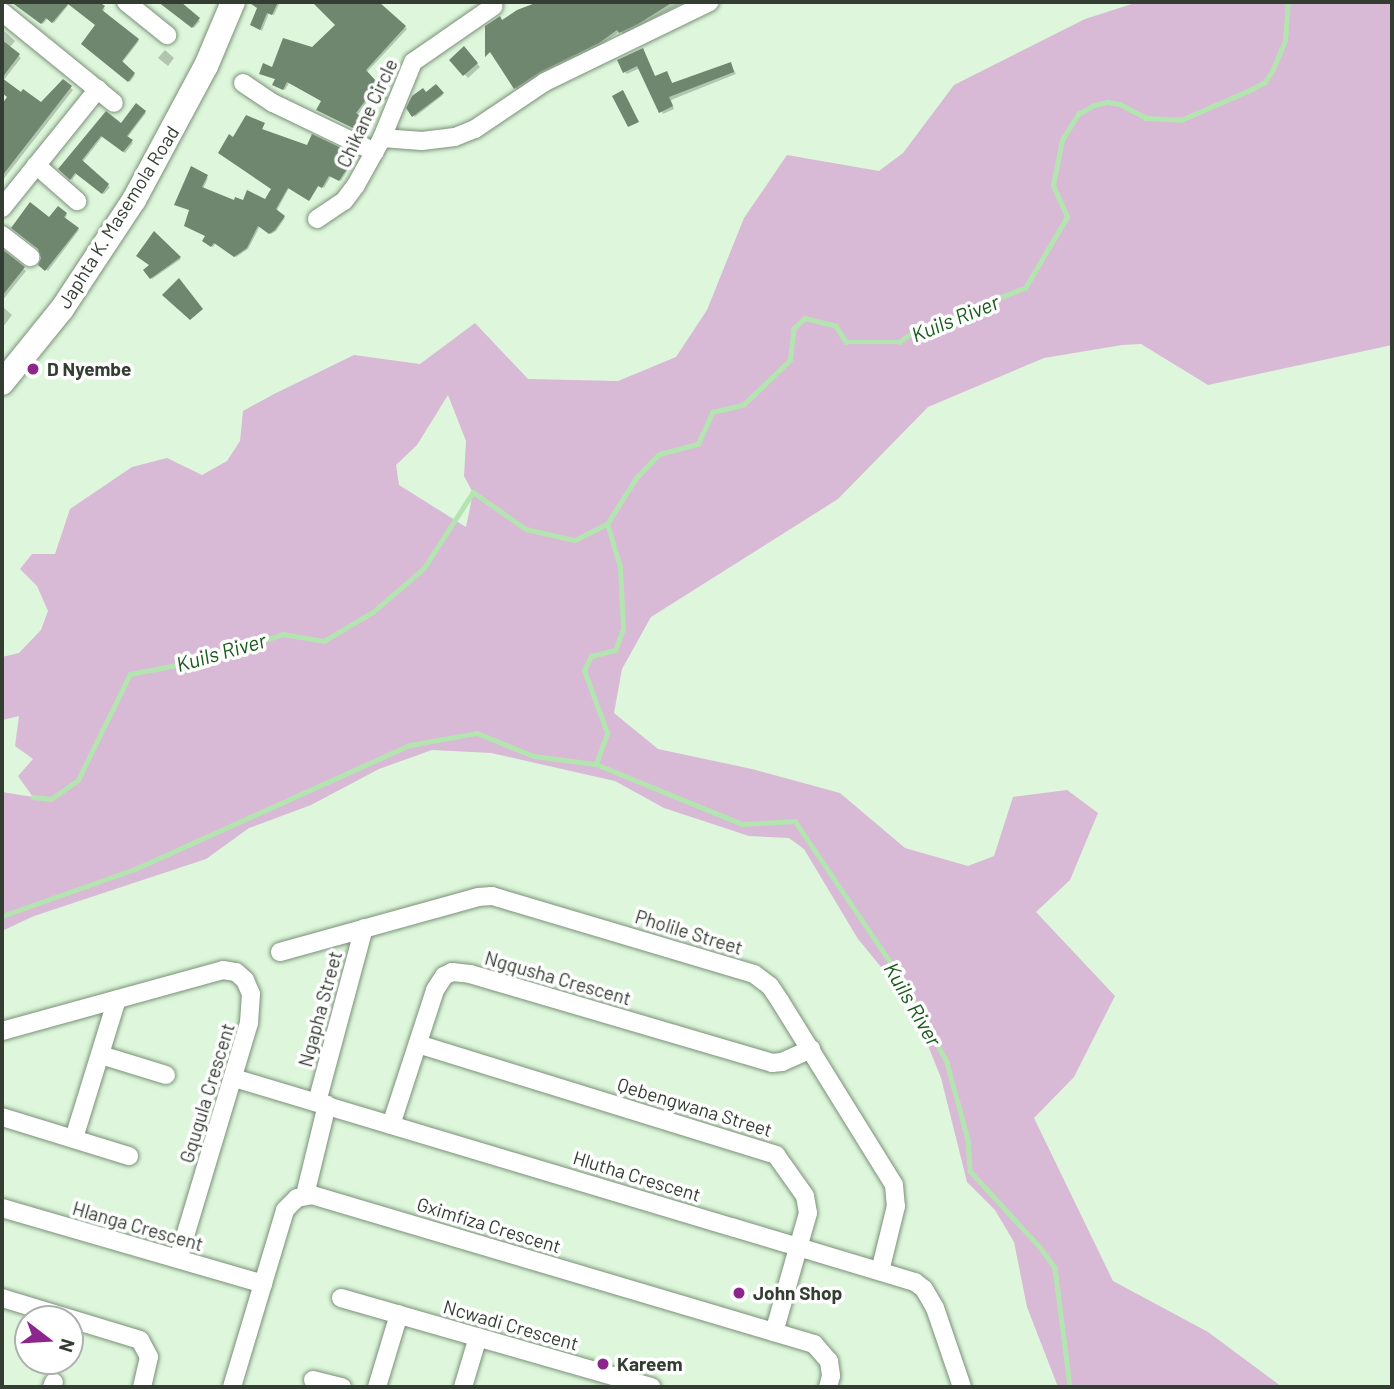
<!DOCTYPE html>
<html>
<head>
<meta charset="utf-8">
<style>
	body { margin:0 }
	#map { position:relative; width:1394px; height:1389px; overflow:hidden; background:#def7dc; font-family:Barlow,sans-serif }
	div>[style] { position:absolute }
	.green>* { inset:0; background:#d8b9d6 }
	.shadow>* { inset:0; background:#0003 }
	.stream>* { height:4.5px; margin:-2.25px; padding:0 2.25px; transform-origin:2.25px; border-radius:2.25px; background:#b4e5b1 }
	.building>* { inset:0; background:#70876f }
	.roads { filter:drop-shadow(0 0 2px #799077) drop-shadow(0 0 2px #799077) }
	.minor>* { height:18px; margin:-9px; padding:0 9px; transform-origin:9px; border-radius:9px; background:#fff }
	.secondary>* { height:24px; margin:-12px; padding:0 12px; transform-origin:12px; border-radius:12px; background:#fff }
	.dots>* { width:19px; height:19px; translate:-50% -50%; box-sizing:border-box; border:4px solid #fff; border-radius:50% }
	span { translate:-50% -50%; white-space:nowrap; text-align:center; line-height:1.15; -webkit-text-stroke:7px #fff; paint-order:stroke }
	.street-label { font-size:19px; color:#333d32 }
	.poi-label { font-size:19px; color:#333d32; font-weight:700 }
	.left { translate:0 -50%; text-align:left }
	.water-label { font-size:21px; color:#175a19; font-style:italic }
	.frame { position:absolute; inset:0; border:4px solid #333d32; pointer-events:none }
	.north { position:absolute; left:14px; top:1305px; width:70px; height:70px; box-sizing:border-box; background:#fff; border:2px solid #adb1ad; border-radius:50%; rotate:107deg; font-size:19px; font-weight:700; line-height:28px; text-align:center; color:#333d32 }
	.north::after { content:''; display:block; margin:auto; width:24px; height:32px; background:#8d268c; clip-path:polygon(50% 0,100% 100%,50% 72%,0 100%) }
</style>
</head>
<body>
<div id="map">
	<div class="green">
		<div style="clip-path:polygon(evenodd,1138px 2px,1392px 2px,1392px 345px,1208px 385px,1141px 344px,1122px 345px,1044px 358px,928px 407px,838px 499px,651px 617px,622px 669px,614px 713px,658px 749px,752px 769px,840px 793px,905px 848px,968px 866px,994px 856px,1013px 797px,1067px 790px,1098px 813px,1070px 880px,1036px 912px,1115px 996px,1074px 1077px,1034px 1118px,1113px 1281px,1208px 1332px,1282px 1387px,1058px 1387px,1027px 1307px,1014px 1242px,995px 1210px,967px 1182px,941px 1078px,919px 1023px,895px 984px,858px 939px,804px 849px,789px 838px,749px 836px,664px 808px,615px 781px,491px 753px,432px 750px,379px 769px,311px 805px,249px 828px,206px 859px,34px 916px,2px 931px,2px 792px,33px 797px,18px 776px,33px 759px,15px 746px,19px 716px,2px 720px,2px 657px,19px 653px,41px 630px,48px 611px,37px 586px,20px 569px,32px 554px,55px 554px,70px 509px,132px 467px,167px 458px,202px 475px,227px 461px,240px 441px,243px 411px,274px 394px,354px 355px,420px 364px,475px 323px,528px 379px,618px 381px,676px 357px,707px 310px,744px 218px,787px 155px,879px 171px,903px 153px,954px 85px,1085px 19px,1138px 2px,448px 395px,466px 441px,464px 476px,473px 493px,466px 527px,399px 485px,396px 465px,417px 445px,448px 395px)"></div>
	</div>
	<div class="shadow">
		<div style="clip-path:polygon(25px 2px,95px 2px,105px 9px,102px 13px,139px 41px,122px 63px,135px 75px,130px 82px,83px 44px,97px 25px,70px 3px,54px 23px,48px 18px,43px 24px,20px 8px)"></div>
		<div style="clip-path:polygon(161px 2px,178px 2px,200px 21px,194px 28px)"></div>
		<div style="clip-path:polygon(260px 2px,280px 2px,274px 15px,269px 13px,262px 31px,252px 25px)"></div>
		<div style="clip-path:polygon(314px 2px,377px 2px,407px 29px,366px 73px,388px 97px,382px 103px,373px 93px,357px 116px,371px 126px,365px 134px,320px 111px,322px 101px,289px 83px,285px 90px,276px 86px,277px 80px,261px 74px,312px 49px,337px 25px)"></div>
		<div style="clip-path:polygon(538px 2px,685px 2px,623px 34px,620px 31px,601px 45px,542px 73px,517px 90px,492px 53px,487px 57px,497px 48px,517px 11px)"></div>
		<div style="clip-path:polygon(2px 29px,15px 41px,9px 48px,21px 58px,3px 81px,41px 104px,63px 81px,73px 90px,2px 181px,2px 107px,9px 97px,2px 92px)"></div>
		<div style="clip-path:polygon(464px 49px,480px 67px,468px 78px,451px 60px)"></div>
		<div style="clip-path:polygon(165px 50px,174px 58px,168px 66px,158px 58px)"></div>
		<div style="clip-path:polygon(643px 50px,656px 78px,667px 73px,673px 84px,731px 64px,736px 74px,671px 100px,674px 109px,663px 114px,640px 68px,627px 74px,625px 72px)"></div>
		<div style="clip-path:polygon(436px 86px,443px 95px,415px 117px,408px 108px)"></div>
		<div style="clip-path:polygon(137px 105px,146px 113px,127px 138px,133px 143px,125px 153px,103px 136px,82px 163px,110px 187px,104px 194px,77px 173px,72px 180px,60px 169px,106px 114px,121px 126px)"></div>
		<div style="clip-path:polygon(264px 124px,262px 131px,308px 147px,355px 158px,341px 181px,331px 176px,324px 188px,319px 185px,310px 200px,289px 188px,276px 212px,285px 218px,276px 231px,271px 234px,260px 226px,248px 249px,236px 257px,216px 243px,213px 247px,204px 241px,207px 236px,190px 210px,191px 168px,208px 178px,203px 189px,235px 202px,266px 202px,273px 189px,234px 139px)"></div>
		<div style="clip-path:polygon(58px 208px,67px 215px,65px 219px,79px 230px,48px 271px,40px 265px,50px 219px)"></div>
		<div style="clip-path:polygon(154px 234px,181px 259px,152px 279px,145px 270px,152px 266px)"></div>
		<div style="clip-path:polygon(2px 251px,26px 271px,2px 301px)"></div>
		<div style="clip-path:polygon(2px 306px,12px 315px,3px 327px,2px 326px)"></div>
	</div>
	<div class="stream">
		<div style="left:596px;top:764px;width:33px;rotate:-70deg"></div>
		<div style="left:607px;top:733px;width:67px;rotate:-110.1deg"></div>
		<div style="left:584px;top:670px;width:16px;rotate:-63deg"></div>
		<div style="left:591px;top:656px;width:25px;rotate:-14deg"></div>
		<div style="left:615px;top:650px;width:22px;rotate:-69deg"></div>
		<div style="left:623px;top:629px;width:62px;rotate:-92.8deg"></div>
		<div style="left:620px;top:567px;width:45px;rotate:-106.8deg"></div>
		<div style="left:33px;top:797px;width:18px;rotate:6deg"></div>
		<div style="left:51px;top:799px;width:33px;rotate:-35deg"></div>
		<div style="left:78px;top:780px;width:118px;rotate:-63.9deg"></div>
		<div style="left:130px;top:674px;width:79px;rotate:-10.9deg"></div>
		<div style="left:208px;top:659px;width:79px;rotate:-18.4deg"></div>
		<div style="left:283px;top:634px;width:42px;rotate:9.7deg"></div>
		<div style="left:324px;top:641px;width:57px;rotate:-30.6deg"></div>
		<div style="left:373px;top:612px;width:67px;rotate:-40.8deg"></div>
		<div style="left:424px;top:568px;width:90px;rotate:-57.2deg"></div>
		<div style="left:473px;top:492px;width:65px;rotate:34.9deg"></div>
		<div style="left:526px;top:529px;width:50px;rotate:12.7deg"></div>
		<div style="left:575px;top:540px;width:36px;rotate:-27deg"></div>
		<div style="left:607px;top:524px;width:54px;rotate:-57.8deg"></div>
		<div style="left:636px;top:478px;width:33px;rotate:-46deg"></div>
		<div style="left:659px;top:454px;width:40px;rotate:-14.4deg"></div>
		<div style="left:698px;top:444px;width:35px;rotate:-66deg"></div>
		<div style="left:712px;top:412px;width:32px;rotate:-13deg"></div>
		<div style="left:743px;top:405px;width:65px;rotate:-43.8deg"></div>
		<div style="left:790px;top:360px;width:31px;rotate:-84deg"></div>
		<div style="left:793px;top:329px;width:16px;rotate:-43deg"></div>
		<div style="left:805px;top:318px;width:32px;rotate:14deg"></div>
		<div style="left:836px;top:326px;width:19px;rotate:58deg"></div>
		<div style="left:846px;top:342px;width:53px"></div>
		<div style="left:899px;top:342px;width:21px;rotate:-35deg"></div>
		<div style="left:916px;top:330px;width:53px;rotate:-15.4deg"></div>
		<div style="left:967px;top:316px;width:31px;rotate:-32deg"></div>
		<div style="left:993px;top:300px;width:34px;rotate:-21deg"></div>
		<div style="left:1025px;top:288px;width:82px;rotate:-59.4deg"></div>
		<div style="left:1067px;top:217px;width:35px;rotate:-114deg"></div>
		<div style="left:1053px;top:185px;width:46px;rotate:-78.7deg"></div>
		<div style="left:1062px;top:140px;width:31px;rotate:-58deg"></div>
		<div style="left:1078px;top:114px;width:18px;rotate:-29deg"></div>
		<div style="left:1094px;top:105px;width:14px;rotate:-12deg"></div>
		<div style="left:1108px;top:102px;width:12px;rotate:9deg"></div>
		<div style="left:1120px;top:104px;width:30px;rotate:28deg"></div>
		<div style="left:1146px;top:118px;width:35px;rotate:3deg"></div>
		<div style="left:1181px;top:120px;width:75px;rotate:-23.5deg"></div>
		<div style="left:1250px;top:90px;width:17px;rotate:-28deg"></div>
		<div style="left:1265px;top:82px;width:15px;rotate:-58deg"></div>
		<div style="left:1273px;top:69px;width:30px;rotate:-67deg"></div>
		<div style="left:1285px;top:41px;width:39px;rotate:-86deg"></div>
		<div style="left:2px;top:916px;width:141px;rotate:-19.5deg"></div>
		<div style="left:135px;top:869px;width:302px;rotate:-24.3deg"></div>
		<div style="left:410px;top:745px;width:68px;rotate:-10.2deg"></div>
		<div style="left:477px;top:733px;width:61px;rotate:22deg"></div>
		<div style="left:534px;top:756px;width:63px;rotate:7.4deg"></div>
		<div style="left:596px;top:764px;width:158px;rotate:22.3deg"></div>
		<div style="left:742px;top:824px;width:53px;rotate:-3.2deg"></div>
		<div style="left:795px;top:821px;width:176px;rotate:55.9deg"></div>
		<div style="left:894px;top:967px;width:109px;rotate:60.8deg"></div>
		<div style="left:947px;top:1062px;width:81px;rotate:74.9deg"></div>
		<div style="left:968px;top:1140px;width:31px;rotate:86deg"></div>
		<div style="left:970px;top:1171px;width:103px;rotate:47.4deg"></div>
		<div style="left:1040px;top:1247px;width:26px;rotate:54deg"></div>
		<div style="left:1055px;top:1268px;width:120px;rotate:82.8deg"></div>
	</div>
	<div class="building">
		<div style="clip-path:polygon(11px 2px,99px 2px,105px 6px,102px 10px,139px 39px,122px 61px,135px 73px,128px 82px,81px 44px,95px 25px,68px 4px,52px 23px,46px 18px,41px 24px)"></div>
		<div style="clip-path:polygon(158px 2px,181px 2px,200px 18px,192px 28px)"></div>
		<div style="clip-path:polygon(248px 2px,278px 2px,272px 15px,267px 13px,260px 30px,250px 25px,257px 8px)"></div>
		<div style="clip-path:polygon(312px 2px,379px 2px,406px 26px,366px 70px,388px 94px,379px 102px,371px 93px,356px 113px,370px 123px,363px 133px,316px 110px,321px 101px,287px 82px,283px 90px,272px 85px,275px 79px,259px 74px,263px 63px,272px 67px,283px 38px,312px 47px,335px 25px)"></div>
		<div style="clip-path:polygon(538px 2px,673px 2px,638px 24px,619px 33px,617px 30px,599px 43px,540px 72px,514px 89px,490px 52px,485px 57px,485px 26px,500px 16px,502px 20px,517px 10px)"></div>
		<div style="clip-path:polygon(2px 40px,20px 54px,2px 78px,21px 92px,23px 89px,41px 102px,63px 79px,72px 86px,2px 176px,2px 104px,7px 97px,2px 93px)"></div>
		<div style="clip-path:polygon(464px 46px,478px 63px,463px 76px,449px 60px)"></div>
		<div style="clip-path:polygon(643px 48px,655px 76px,667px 71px,672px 83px,731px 62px,734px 72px,669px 97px,673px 106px,659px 113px,637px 66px,623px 73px,617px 60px)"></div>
		<div style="clip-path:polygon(436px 84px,444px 93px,412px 117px,406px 108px,412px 96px,423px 88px,426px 92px)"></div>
		<div style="clip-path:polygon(623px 90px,639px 122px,628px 127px,612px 96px)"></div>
		<div style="clip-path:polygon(136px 103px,146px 111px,127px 136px,133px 140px,123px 152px,101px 136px,82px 160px,109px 184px,102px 194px,75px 173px,70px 180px,58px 169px,106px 111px,121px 123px)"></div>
		<div style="clip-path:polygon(246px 115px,265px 123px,262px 129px,307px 145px,312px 134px,356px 155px,339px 181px,329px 176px,322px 188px,318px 186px,309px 201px,288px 188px,276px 209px,285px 216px,275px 230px,269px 234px,258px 226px,247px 248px,234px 257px,214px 243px,211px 247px,202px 241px,205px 236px,184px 226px,189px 210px,174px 205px,191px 166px,208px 175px,202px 187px,234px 200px,235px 197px,243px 200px,247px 190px,265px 199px,271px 189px,218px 153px,229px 134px,233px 137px)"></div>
		<div style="clip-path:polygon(30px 202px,49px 217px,58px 206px,67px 213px,64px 217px,79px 228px,45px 271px,38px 265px,41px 258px,38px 249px,11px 228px)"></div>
		<div style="clip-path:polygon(154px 231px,181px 257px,150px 279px,143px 270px,149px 265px,136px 256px)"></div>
		<div style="clip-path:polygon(2px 249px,25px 267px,2px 296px)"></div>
		<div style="clip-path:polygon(179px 278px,203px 309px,190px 320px,162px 295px)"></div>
	</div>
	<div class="roads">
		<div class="minor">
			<div style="left:126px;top:2px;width:53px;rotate:38.8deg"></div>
			<div style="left:2px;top:12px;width:144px;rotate:39.1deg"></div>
			<div style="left:243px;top:83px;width:36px;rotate:34deg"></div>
			<div style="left:273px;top:103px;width:113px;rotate:25.7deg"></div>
			<div style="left:382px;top:138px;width:40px;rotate:4.3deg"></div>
			<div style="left:422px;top:141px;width:33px;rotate:-7deg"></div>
			<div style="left:455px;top:137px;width:22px;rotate:-22deg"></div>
			<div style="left:475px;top:129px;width:84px;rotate:-33.9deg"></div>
			<div style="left:545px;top:82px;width:183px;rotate:-25.9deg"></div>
			<div style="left:36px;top:165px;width:55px;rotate:41.3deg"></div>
			<div style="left:2px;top:208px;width:153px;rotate:-51.1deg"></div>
			<div style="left:317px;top:219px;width:32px;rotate:-34deg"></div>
			<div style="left:344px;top:201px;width:20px;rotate:-53deg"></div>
			<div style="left:356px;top:185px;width:54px;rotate:-61deg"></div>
			<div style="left:382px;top:138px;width:82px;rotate:-67.8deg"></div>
			<div style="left:413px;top:62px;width:98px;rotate:-34.7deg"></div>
			<div style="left:2px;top:235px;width:36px;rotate:38deg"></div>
			<div style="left:280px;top:952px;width:205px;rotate:-15.5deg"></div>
			<div style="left:478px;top:897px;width:14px;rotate:-4deg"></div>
			<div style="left:492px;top:896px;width:273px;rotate:16.6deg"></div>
			<div style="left:754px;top:974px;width:20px;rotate:37deg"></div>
			<div style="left:770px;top:986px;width:18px;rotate:56deg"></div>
			<div style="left:780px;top:1001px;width:216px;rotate:58.2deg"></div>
			<div style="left:894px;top:1185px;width:21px;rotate:85deg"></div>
			<div style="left:896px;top:1206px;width:67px;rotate:103.8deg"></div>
			<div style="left:2px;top:1031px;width:229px;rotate:-15.4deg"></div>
			<div style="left:223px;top:970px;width:13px;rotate:9deg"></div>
			<div style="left:236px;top:972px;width:12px;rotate:42deg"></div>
			<div style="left:245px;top:980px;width:15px;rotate:67deg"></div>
			<div style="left:251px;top:994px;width:29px;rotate:94deg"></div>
			<div style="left:249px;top:1023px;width:246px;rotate:106.7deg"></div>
			<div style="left:418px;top:1044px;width:375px;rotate:17.2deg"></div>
			<div style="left:776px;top:1155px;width:50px;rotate:54.7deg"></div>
			<div style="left:805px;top:1196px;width:17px;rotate:80deg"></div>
			<div style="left:808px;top:1213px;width:124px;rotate:105.9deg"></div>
			<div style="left:101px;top:1055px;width:68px;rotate:17.1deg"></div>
			<div style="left:234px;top:1078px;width:711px;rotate:16.68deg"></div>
			<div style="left:915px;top:1282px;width:11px;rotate:38deg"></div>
			<div style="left:924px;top:1289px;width:22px;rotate:60deg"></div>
			<div style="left:935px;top:1308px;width:83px;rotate:71.1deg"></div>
			<div style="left:317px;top:1102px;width:180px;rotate:-74.9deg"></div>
			<div style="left:2px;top:1117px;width:133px;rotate:17.1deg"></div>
			<div style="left:391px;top:1125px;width:142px;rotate:-71.9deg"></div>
			<div style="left:435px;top:990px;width:17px;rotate:-57deg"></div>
			<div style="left:444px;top:976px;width:9px;rotate:-27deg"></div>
			<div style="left:452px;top:972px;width:18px;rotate:6deg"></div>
			<div style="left:470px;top:974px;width:315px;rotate:16.4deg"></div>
			<div style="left:772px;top:1063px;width:10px;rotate:-6deg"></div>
			<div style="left:782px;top:1062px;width:32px;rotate:-24deg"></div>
			<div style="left:74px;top:1138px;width:145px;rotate:-72.8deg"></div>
			<div style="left:305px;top:1195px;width:93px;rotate:-76.3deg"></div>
			<div style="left:2px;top:1208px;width:272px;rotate:16.2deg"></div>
			<div style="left:2px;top:1298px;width:144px;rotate:16.9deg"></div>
			<div style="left:140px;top:1340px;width:19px;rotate:62deg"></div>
			<div style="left:149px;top:1357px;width:31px;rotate:103deg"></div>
			<div style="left:341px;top:1298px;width:323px;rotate:16deg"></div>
			<div style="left:313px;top:1380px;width:30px;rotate:14deg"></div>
			<div style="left:52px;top:1387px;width:5px;rotate:-68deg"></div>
			<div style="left:232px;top:1387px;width:185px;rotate:-73.3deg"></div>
			<div style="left:285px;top:1210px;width:17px;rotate:-45deg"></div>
			<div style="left:297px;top:1198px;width:15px;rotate:-11deg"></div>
			<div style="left:312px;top:1195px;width:524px;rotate:16.53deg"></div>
			<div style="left:814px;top:1344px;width:23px;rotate:49deg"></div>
			<div style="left:829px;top:1361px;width:15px;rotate:82deg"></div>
			<div style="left:831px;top:1376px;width:11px;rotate:105deg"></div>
			<div style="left:377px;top:1387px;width:76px;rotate:-73.2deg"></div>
			<div style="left:463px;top:1387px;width:52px;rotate:-73.3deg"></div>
		</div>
		<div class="secondary">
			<div style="left:2px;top:383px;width:95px;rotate:-51deg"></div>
			<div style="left:62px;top:309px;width:131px;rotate:-56.6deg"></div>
			<div style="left:134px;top:200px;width:152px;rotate:-61.8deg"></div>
			<div style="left:206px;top:66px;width:69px;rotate:-67.1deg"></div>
		</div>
	</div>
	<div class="dots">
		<div style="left:33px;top:369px;background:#8d268c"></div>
		<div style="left:739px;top:1293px;background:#8d268c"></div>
		<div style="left:603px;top:1364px;background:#8d268c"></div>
	</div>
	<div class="street-label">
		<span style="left:367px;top:113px;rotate:-65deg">Chikane Circle</span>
		<span style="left:118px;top:217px;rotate:-58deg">Japhta K. Masemola Road</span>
		<span style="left:689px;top:932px;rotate:17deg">Pholile Street</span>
		<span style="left:558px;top:978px;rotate:16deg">Ngqusha Crescent</span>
		<span style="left:320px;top:1009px;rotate:-75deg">Ngapha Street</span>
		<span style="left:207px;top:1093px;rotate:-73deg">Gqugula Crescent</span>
		<span style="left:695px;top:1107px;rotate:17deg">Qebengwana Street</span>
		<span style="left:637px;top:1176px;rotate:17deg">Hlutha Crescent</span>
		<span style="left:489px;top:1225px;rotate:17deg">Gximfiza Crescent</span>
		<span style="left:138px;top:1226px;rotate:16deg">Hlanga Crescent</span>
		<span style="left:511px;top:1325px;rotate:16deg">Ncwadi Crescent</span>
	</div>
	<div class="poi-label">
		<span class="left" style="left:47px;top:369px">D Nyembe</span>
		<span class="left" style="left:753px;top:1293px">John Shop</span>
		<span class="left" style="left:617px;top:1364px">Kareem</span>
	</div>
	<div class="water-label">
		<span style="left:955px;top:318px;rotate:-22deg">Kuils River</span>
		<span style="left:221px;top:652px;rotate:-16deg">Kuils River</span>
		<span style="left:913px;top:1004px;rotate:60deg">Kuils River</span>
	</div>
	<div class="frame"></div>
	<div class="north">N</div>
</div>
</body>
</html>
